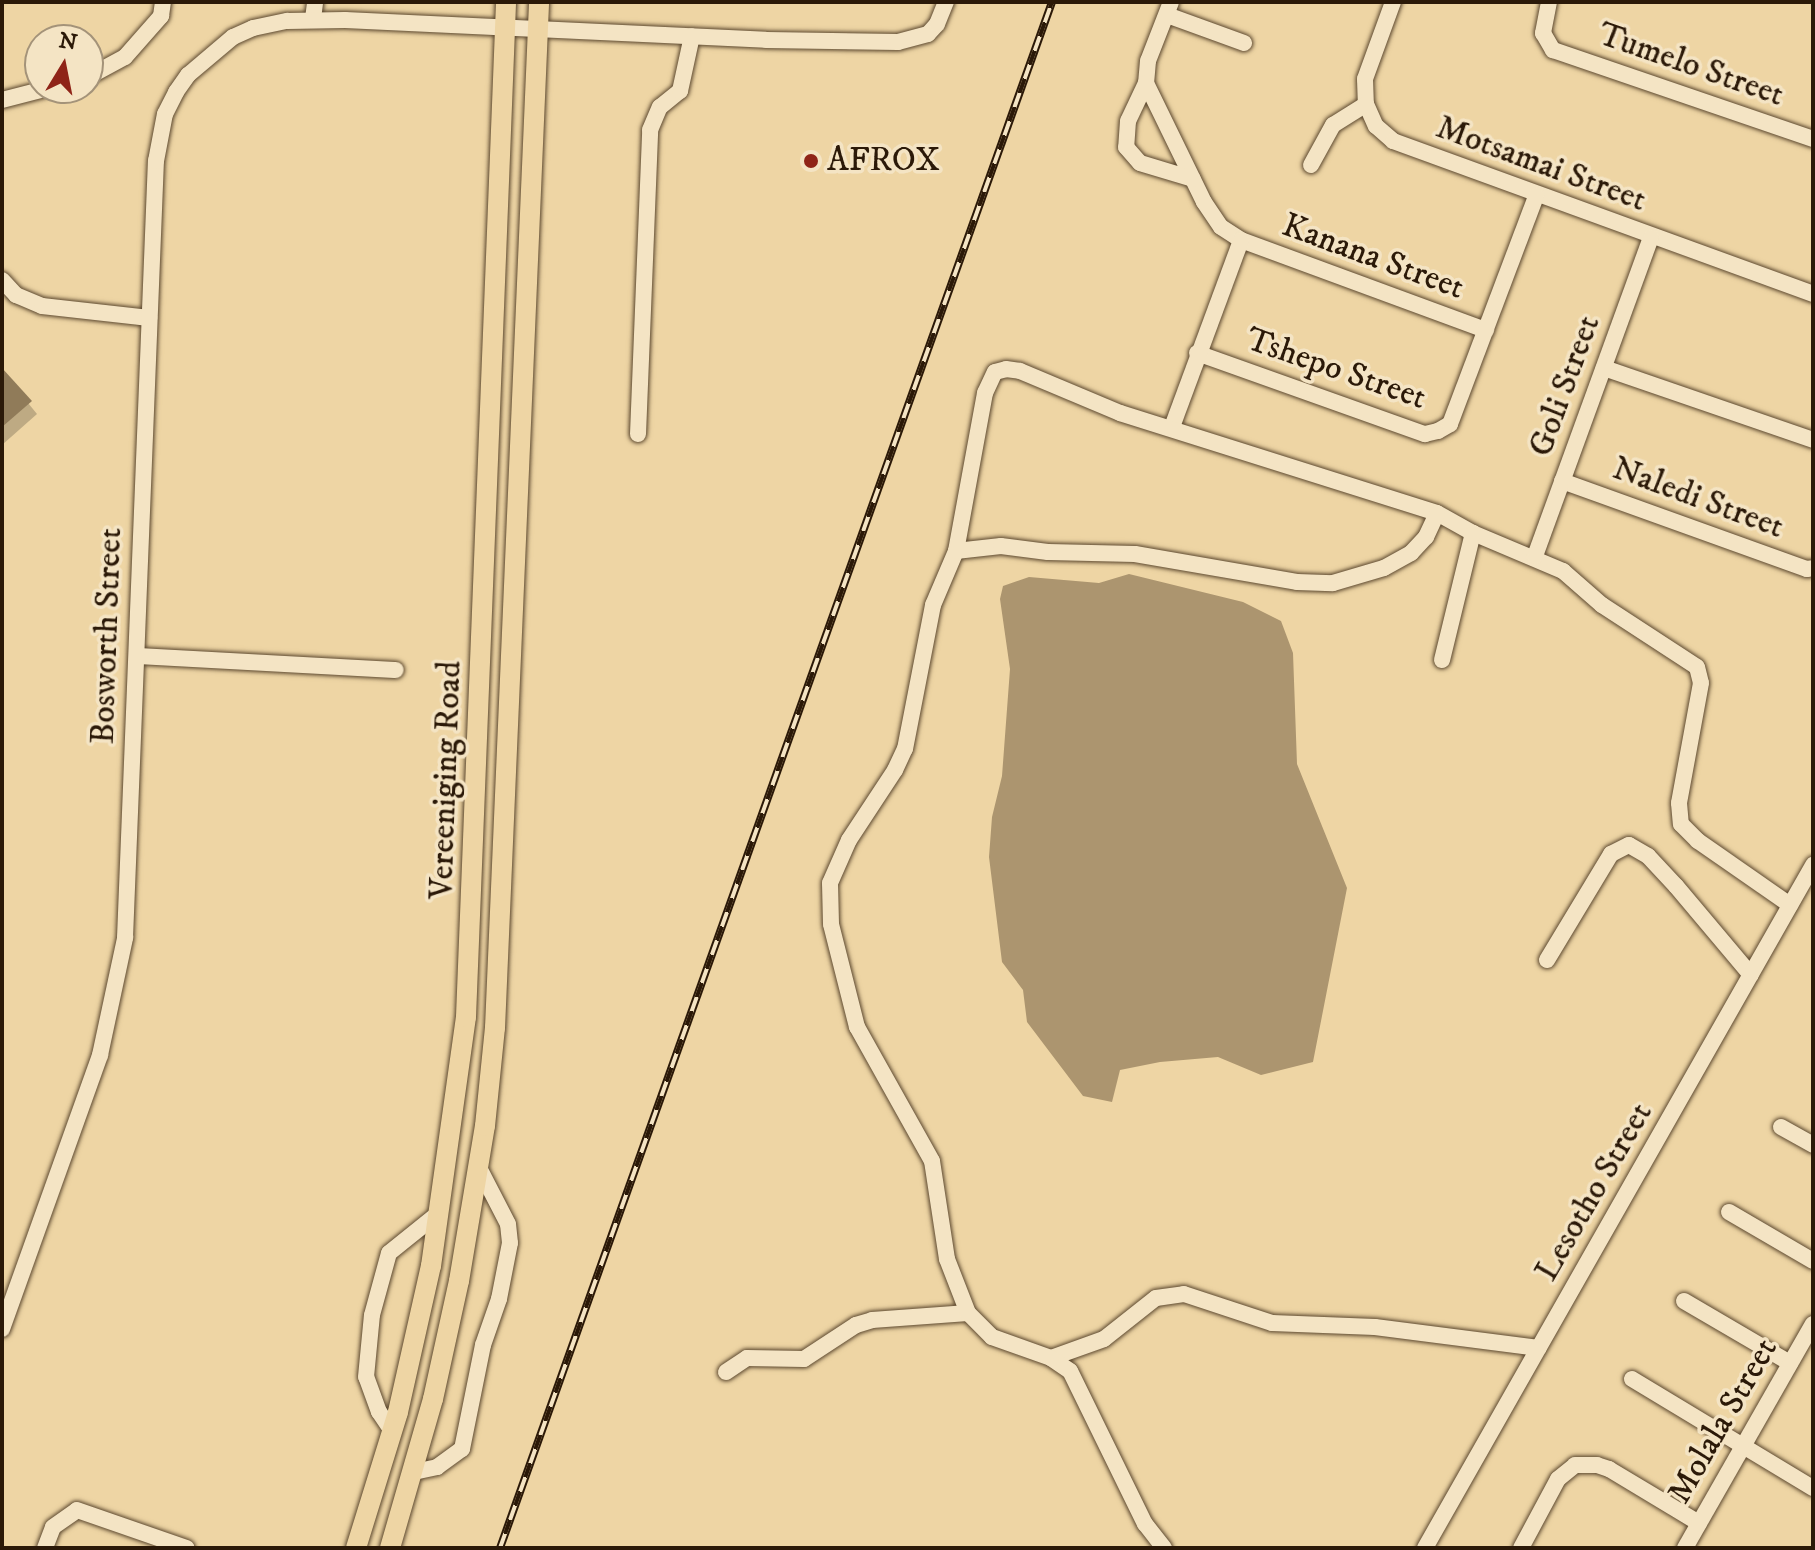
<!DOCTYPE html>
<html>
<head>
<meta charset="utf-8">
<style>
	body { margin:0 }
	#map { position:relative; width:1815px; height:1550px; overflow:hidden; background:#eed5a4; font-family:"IM FELL DW Pica",serif }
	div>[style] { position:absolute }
	.water>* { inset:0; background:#ac956f }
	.shadow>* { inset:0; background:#0003 }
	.building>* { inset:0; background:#907b59 }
	.roads { filter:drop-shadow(0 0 2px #5c482f) drop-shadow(0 0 2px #5c482f) }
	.minor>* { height:16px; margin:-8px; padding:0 8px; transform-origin:8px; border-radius:8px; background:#f4e4c4 }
	.major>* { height:20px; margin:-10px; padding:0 10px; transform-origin:10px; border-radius:10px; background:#eed5a4 }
	.rail>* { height:8px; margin-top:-4px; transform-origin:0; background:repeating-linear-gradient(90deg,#f4e4c4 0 15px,#2b1908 0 30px); box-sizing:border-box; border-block:2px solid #2b1908 }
	.dots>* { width:22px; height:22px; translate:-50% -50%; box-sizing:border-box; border:4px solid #f4e4c4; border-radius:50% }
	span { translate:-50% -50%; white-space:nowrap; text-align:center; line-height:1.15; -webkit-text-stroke:7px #f4e4c4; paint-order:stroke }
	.street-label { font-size:34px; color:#2b1908 }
	.poi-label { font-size:34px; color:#2b1908 }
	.left { translate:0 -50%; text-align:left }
	.frame { position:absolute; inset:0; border:4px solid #2b1908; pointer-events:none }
	.north { position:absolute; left:24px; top:24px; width:80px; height:80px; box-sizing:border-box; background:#f4e4c4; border:2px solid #a49379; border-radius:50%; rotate:10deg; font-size:22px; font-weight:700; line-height:32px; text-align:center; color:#2b1908 }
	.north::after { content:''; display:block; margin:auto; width:28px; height:36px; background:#8f2418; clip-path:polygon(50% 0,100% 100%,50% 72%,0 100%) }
</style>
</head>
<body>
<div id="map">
	<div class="water">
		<div style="clip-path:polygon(1129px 574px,1243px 602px,1281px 621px,1293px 653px,1297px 764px,1347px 888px,1313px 1062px,1261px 1075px,1218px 1057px,1160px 1062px,1120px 1070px,1112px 1102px,1083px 1096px,1027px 1022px,1023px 990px,1002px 962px,989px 857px,992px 817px,1002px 776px,1010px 669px,1000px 599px,1003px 586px,1029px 577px,1099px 583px)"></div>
	</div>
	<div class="shadow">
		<div style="clip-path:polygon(2px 371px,37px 414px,2px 445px)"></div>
	</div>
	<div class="building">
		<div style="clip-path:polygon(2px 368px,32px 401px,2px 427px)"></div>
	</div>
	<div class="roads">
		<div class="minor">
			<div style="left:1171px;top:2px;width:63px;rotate:111.3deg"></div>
			<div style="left:1148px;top:61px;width:22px;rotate:95deg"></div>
			<div style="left:1146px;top:83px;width:132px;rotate:64deg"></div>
			<div style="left:1204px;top:202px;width:30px;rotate:56deg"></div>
			<div style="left:1221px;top:227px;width:24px;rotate:33deg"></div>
			<div style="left:1241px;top:240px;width:261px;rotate:20.2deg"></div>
			<div style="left:1393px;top:2px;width:82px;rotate:110deg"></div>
			<div style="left:1365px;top:79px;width:25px;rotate:88deg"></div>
			<div style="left:1366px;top:104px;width:24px;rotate:66deg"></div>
			<div style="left:1376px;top:126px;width:23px;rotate:41deg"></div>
			<div style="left:1393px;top:141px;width:447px;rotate:20deg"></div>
			<div style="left:1549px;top:2px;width:32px;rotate:101deg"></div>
			<div style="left:1543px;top:33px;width:20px;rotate:60deg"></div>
			<div style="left:1553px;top:50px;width:275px;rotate:18.9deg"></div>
			<div style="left:1167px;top:15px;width:82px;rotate:20deg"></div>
			<div style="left:313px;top:19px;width:17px;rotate:-83deg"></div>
			<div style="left:88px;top:77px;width:42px;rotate:-28.4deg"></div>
			<div style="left:125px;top:57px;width:55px;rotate:-48.7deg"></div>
			<div style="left:161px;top:16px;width:14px;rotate:-82deg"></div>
			<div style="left:1146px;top:83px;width:42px;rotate:115.3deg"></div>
			<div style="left:1128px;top:121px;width:26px;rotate:94deg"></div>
			<div style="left:1126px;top:147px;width:21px;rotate:49deg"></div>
			<div style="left:1140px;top:163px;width:55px;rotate:16.8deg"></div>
			<div style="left:2px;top:100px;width:48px;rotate:-14.6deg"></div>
			<div style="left:1311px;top:165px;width:46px;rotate:-61.2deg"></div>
			<div style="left:1333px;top:125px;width:39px;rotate:-32deg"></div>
			<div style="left:2px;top:280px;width:21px;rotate:47deg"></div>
			<div style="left:16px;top:295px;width:28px;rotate:23deg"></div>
			<div style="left:42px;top:306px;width:108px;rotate:6.4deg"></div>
			<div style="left:1197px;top:353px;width:242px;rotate:19.6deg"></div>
			<div style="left:1425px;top:434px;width:13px;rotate:-13deg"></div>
			<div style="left:1438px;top:431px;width:14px;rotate:-30deg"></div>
			<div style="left:1450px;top:424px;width:244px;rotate:-69.3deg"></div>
			<div style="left:1604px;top:368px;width:221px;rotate:19deg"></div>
			<div style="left:1172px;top:427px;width:199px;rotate:-69.7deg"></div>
			<div style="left:638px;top:434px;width:304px;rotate:-87.7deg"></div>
			<div style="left:650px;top:130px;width:25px;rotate:-67deg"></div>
			<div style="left:660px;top:107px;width:26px;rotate:-39deg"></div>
			<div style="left:680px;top:91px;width:56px;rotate:-77.7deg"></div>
			<div style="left:1562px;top:481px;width:260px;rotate:19.8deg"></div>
			<div style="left:1807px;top:569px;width:6px;rotate:-9deg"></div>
			<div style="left:956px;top:551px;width:161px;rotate:-79.6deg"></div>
			<div style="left:985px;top:393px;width:23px;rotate:-65deg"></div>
			<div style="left:995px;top:372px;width:11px;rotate:-15deg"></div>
			<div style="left:1006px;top:369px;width:14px;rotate:8deg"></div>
			<div style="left:1020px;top:371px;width:108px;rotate:22.8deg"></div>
			<div style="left:1120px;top:413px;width:332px;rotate:17.5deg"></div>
			<div style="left:1437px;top:513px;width:41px;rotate:29.1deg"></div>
			<div style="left:1473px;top:533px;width:98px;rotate:22.9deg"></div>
			<div style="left:1563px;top:571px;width:52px;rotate:41.1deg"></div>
			<div style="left:1602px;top:605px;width:113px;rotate:33.1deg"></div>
			<div style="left:1697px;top:667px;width:16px;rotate:76deg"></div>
			<div style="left:1701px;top:683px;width:122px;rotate:100.4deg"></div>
			<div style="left:1679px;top:803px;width:21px;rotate:85deg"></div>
			<div style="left:1681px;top:824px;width:24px;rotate:45deg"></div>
			<div style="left:1698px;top:841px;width:112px;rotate:34.8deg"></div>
			<div style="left:1535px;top:556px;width:339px;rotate:-70deg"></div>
			<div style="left:137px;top:656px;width:259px;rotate:3.1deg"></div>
			<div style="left:1442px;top:660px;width:131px;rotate:-76.3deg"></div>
			<div style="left:1547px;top:960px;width:124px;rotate:-58.9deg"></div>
			<div style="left:1611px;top:854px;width:20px;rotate:-27deg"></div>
			<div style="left:1629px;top:845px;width:22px;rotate:30deg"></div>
			<div style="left:1648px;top:856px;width:41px;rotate:47deg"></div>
			<div style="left:1676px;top:886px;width:116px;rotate:49.9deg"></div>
			<div style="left:1781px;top:1127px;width:37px;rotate:29deg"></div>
			<div style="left:1729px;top:1212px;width:97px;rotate:30.3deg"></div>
			<div style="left:1684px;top:1301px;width:123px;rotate:30.3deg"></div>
			<div style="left:2px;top:1329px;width:291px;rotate:-70.3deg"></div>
			<div style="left:100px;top:1055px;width:120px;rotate:-77.9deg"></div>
			<div style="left:125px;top:938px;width:778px;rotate:-87.72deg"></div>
			<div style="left:156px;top:161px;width:48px;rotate:-79.2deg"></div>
			<div style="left:165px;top:114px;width:25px;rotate:-63deg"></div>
			<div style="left:176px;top:92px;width:21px;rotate:-55deg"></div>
			<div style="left:188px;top:75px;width:59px;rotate:-40.2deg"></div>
			<div style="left:233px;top:37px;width:22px;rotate:-24deg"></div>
			<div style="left:253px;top:28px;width:35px;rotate:-12deg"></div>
			<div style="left:287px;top:21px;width:58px;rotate:-1deg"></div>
			<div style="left:345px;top:20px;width:421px;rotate:2.7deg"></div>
			<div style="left:766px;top:40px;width:132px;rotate:0.9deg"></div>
			<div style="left:898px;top:42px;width:31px;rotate:-15deg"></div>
			<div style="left:928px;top:34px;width:13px;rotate:-48deg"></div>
			<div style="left:937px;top:24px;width:24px;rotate:-68deg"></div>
			<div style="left:1051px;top:1358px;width:56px;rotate:-19.7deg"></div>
			<div style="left:1104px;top:1339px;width:66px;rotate:-38.3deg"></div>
			<div style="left:1156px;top:1298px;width:28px;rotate:-8deg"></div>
			<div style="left:1184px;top:1294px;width:93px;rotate:18.2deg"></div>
			<div style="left:1272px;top:1323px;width:103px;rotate:2.2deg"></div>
			<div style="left:1375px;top:1327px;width:165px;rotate:7.3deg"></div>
			<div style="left:726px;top:1372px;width:25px;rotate:-34deg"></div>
			<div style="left:747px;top:1358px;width:57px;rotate:1deg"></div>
			<div style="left:804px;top:1359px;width:62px;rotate:-33.2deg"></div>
			<div style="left:856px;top:1325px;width:17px;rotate:-17deg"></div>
			<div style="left:872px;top:1320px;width:96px;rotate:-4.2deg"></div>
			<div style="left:1632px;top:1379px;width:211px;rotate:31.1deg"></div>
			<div style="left:392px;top:1431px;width:23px;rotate:-124deg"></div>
			<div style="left:379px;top:1412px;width:37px;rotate:-110deg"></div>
			<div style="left:366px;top:1377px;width:62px;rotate:-84.5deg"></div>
			<div style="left:372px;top:1315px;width:64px;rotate:-74.7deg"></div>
			<div style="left:389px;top:1253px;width:65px;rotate:-38.8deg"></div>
			<div style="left:414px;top:1472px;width:24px;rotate:-12deg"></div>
			<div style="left:437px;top:1467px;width:31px;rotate:-36deg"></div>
			<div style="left:462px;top:1449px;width:106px;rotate:-78.6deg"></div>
			<div style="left:483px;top:1345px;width:49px;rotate:-70.8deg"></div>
			<div style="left:499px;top:1299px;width:57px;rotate:-78.9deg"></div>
			<div style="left:510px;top:1243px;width:19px;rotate:-96deg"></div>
			<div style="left:508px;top:1224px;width:65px;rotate:-117.3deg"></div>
			<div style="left:45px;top:1548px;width:22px;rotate:-69deg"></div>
			<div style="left:53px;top:1527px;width:29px;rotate:-35deg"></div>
			<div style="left:77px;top:1510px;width:116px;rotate:19.1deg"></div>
			<div style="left:1164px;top:1548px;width:31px;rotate:-128deg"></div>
			<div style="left:1145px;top:1524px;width:170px;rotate:-116.1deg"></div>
			<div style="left:1070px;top:1371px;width:23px;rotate:-146deg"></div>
			<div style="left:1051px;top:1358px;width:63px;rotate:-160.4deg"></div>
			<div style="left:992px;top:1337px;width:34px;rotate:-135deg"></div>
			<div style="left:968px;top:1313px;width:58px;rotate:-111.3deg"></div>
			<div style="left:947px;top:1259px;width:99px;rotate:-98.7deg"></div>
			<div style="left:932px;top:1161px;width:154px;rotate:-119.2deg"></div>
			<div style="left:857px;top:1027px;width:106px;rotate:-104.2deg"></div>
			<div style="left:831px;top:924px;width:41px;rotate:-91.4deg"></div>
			<div style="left:830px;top:883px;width:47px;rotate:-66.2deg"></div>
			<div style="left:849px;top:840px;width:84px;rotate:-56.7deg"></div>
			<div style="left:895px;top:770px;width:23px;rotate:-65deg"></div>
			<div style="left:905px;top:749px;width:147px;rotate:-79deg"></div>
			<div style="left:933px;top:605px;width:59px;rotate:-66.9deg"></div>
			<div style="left:956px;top:551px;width:45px;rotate:-6.3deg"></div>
			<div style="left:1001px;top:546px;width:47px;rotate:7.3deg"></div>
			<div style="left:1048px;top:552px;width:87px;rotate:1.3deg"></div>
			<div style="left:1135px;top:554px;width:164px;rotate:9.8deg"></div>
			<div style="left:1297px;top:582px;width:36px;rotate:2deg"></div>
			<div style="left:1333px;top:583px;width:53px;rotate:-16.4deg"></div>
			<div style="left:1384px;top:568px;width:31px;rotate:-29deg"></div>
			<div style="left:1411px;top:553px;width:22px;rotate:-47deg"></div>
			<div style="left:1426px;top:537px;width:26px;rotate:-65deg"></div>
			<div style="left:1425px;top:1548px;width:786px;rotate:-60.4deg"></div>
			<div style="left:1521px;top:1548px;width:78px;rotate:-61.8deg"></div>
			<div style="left:1558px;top:1479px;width:22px;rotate:-39deg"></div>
			<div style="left:1575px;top:1465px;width:22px"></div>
			<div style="left:1597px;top:1465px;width:13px;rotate:18deg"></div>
			<div style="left:1609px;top:1469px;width:105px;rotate:31deg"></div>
			<div style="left:1685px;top:1548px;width:258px;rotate:-60.3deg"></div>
		</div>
		<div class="major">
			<div style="left:356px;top:1548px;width:142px;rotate:-72.8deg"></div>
			<div style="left:398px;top:1412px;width:150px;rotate:-77.3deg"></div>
			<div style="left:431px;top:1266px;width:251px;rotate:-82deg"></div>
			<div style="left:466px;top:1017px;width:1016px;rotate:-87.74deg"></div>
			<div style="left:390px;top:1548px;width:155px;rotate:-73.9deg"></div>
			<div style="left:433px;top:1399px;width:121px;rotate:-77.6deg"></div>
			<div style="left:459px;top:1281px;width:157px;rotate:-80.5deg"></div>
			<div style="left:485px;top:1126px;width:99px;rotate:-84.2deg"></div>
			<div style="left:495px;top:1028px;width:1027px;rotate:-87.54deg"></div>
		</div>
	</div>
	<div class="rail">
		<div style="left:500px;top:1548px;width:1642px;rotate:-70.35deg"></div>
	</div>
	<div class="dots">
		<div style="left:811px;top:161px;background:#8f2418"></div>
	</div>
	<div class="street-label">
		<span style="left:1691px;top:65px;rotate:19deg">Tumelo Street</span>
		<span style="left:1541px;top:164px;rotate:20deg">Motsamai Street</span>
		<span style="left:1373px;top:257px;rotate:20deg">Kanana Street</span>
		<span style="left:1336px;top:369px;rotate:19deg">Tshepo Street</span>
		<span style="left:1565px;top:386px;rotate:-70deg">Goli Street</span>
		<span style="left:1698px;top:498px;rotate:20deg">Naledi Street</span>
		<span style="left:107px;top:636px;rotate:-88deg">Bosworth Street</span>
		<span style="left:446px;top:780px;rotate:-88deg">Vereeniging Road</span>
		<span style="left:1594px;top:1192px;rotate:-60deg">Lesotho Street</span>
		<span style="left:1723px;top:1421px;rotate:-60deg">Molala Street</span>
	</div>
	<div class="poi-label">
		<span class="left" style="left:827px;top:161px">AFROX</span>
	</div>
	<div class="frame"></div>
	<div class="north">N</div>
</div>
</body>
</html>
